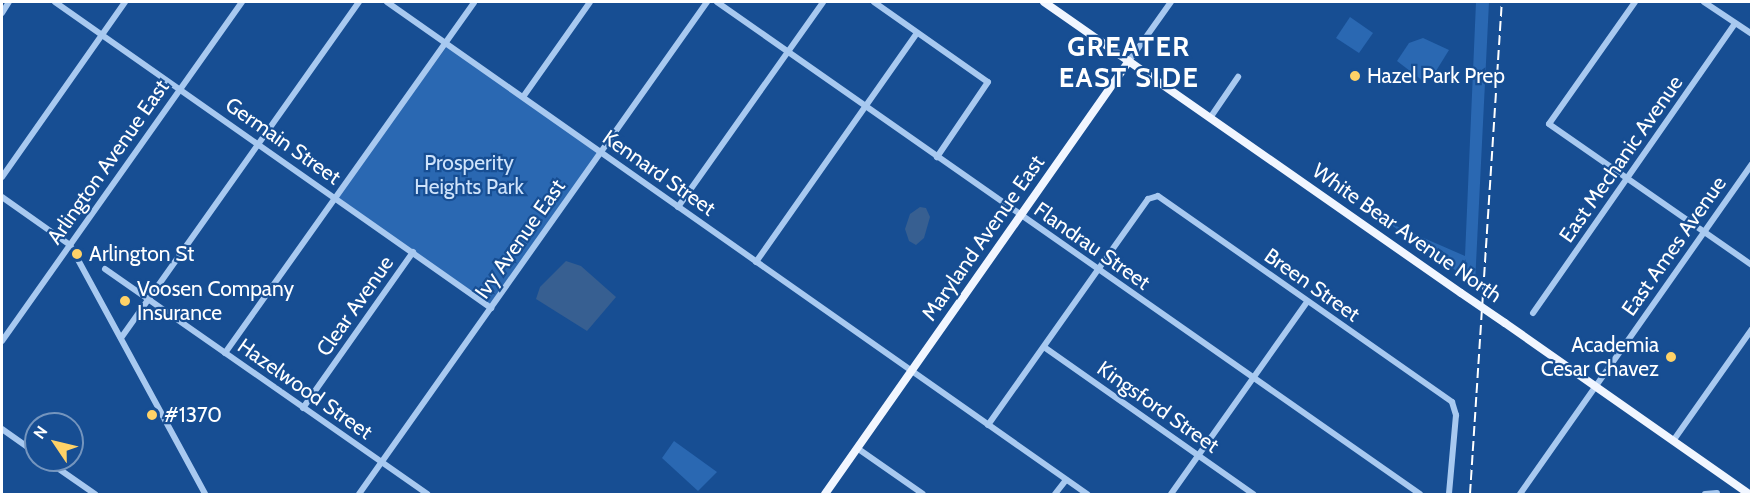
<!DOCTYPE html>
<html>
<head>
<meta charset="utf-8">
<style>
	body { margin:0 }
	#map { position:relative; width:1753px; height:496px; overflow:hidden; background:#174e93; font-family:Cabin,sans-serif }
	div>[style] { position:absolute }
	.green>* { inset:0; background:#2a68b2 }
	.water>* { inset:0; background:#375f91 }
	.minor>* { height:6px; margin:-3px; padding:0 3px; transform-origin:3px; border-radius:3px; background:#a8c9f0 }
	.major>* { height:8px; margin:-4px; padding:0 4px; transform-origin:4px; border-radius:4px; background:#f1f6ff }
	.rail>* { height:2px; margin-top:-1px; transform-origin:0; background:repeating-linear-gradient(90deg,#fff 0 10px,transparent 0 14.5px) }
	.major-bridge>* { height:8px; margin:-4px; padding:0 4px; transform-origin:4px; border-radius:4px; background:#f1f6ff }
	.dots>* { width:16px; height:16px; translate:-50% -50%; box-sizing:border-box; border:3px solid #174e93; border-radius:50% }
	span { translate:-50% -50%; white-space:nowrap; text-align:center; line-height:1.15; -webkit-text-stroke:4.5px #174e93; paint-order:stroke }
	.poi-label { font-size:21px; color:#fff }
	.left { translate:0 -50%; text-align:left }
	.right { translate:-100% -50%; text-align:right }
	.street-label { font-size:21px; color:#fff }
	.park-label { font-size:21px; color:#cee3fb }
	.district-label { font-size:27px; color:#fff; font-weight:700; letter-spacing:1.5px }
	.frame { position:absolute; inset:0; border:3px solid #fff; pointer-events:none }
	.north { position:absolute; left:24px; top:412px; width:60px; height:60px; box-sizing:border-box; background:#174e93; border:2px solid #7495be; border-radius:50%; rotate:305deg; font-size:16px; font-weight:700; line-height:24px; text-align:center; color:#fff }
	.north::after { content:''; display:block; margin:auto; width:21px; height:27px; background:#ffd267; clip-path:polygon(50% 0,100% 100%,50% 72%,0 100%) }
</style>
</head>
<body>
<div id="map">
	<div class="green">
		<div style="clip-path:polygon(1476px 2px,1489px 2px,1475px 284px,1387px 222px,1465px 256px)"></div>
		<div style="clip-path:polygon(1350px 17px,1373px 33px,1359px 53px,1336px 38px)"></div>
		<div style="clip-path:polygon(1423px 38px,1449px 50px,1431px 79px,1423px 81px,1397px 61px,1409px 43px)"></div>
		<div style="clip-path:polygon(448px 45px,601px 152px,491px 308px,335px 198px)"></div>
		<div style="clip-path:polygon(674px 441px,717px 472px,698px 491px,662px 458px)"></div>
	</div>
	<div class="water">
		<div style="clip-path:polygon(920px 207px,926px 208px,930px 217px,924px 238px,916px 245px,909px 241px,905px 229px,910px 214px)"></div>
		<div style="clip-path:polygon(566px 261px,581px 266px,616px 297px,587px 331px,536px 299px,540px 287px)"></div>
	</div>
	<div class="minor">
		<div style="left:55px;top:2px;width:533px;rotate:35.06deg"></div>
		<div style="left:387px;top:2px;width:856px;rotate:35.1deg"></div>
		<div style="left:717px;top:2px;width:858px;rotate:34.99deg"></div>
		<div style="left:874px;top:2px;width:139px;rotate:35.1deg"></div>
		<div style="left:988px;top:82px;width:91px;rotate:124.2deg"></div>
		<div style="left:1635px;top:2px;width:149px;rotate:125.2deg"></div>
		<div style="left:1549px;top:124px;width:247px;rotate:34.8deg"></div>
		<div style="left:1704px;top:2px;width:58px;rotate:33.7deg"></div>
		<div style="left:2px;top:13px;width:13px;rotate:-58deg"></div>
		<div style="left:1129px;top:61px;width:72px;rotate:-54.6deg"></div>
		<div style="left:523px;top:97px;width:116px;rotate:-54.8deg"></div>
		<div style="left:1210px;top:118px;width:50px;rotate:-55.7deg"></div>
		<div style="left:2px;top:177px;width:214px;rotate:-54.9deg"></div>
		<div style="left:2px;top:197px;width:83px;rotate:35.2deg"></div>
		<div style="left:70px;top:245px;width:283px;rotate:61.5deg"></div>
		<div style="left:678px;top:207px;width:251px;rotate:-54.7deg"></div>
		<div style="left:756px;top:262px;width:280px;rotate:-54.9deg"></div>
		<div style="left:105px;top:269px;width:393px;rotate:34.9deg"></div>
		<div style="left:1533px;top:313px;width:353px;rotate:-55.1deg"></div>
		<div style="left:121px;top:338px;width:412px;rotate:-54.7deg"></div>
		<div style="left:2px;top:341px;width:415px;rotate:-54.7deg"></div>
		<div style="left:1044px;top:347px;width:256px;rotate:35.1deg"></div>
		<div style="left:225px;top:353px;width:430px;rotate:-54.6deg"></div>
		<div style="left:303px;top:408px;width:191px;rotate:-54.8deg"></div>
		<div style="left:988px;top:425px;width:277px;rotate:-54.7deg"></div>
		<div style="left:1148px;top:199px;width:10px;rotate:-17deg"></div>
		<div style="left:1158px;top:196px;width:359px;rotate:35deg"></div>
		<div style="left:1452px;top:402px;width:14px;rotate:73deg"></div>
		<div style="left:1456px;top:415px;width:79px;rotate:95.1deg"></div>
		<div style="left:2px;top:429px;width:42px;rotate:35.2deg"></div>
		<div style="left:1673px;top:441px;width:137px;rotate:-54.8deg"></div>
		<div style="left:857px;top:448px;width:80px;rotate:34.9deg"></div>
		<div style="left:46px;top:460px;width:60px;rotate:34.8deg"></div>
		<div style="left:359px;top:494px;width:603px;rotate:-54.73deg"></div>
		<div style="left:1055px;top:494px;width:18px;rotate:-52deg"></div>
		<div style="left:1171px;top:494px;width:235px;rotate:-54.7deg"></div>
		<div style="left:1520px;top:494px;width:403px;rotate:-54.9deg"></div>
		<div style="left:1705px;top:494px;width:12px;rotate:-5deg"></div>
	</div>
	<div class="major">
		<div style="left:1044px;top:2px;width:508px;rotate:34.91deg"></div>
		<div style="left:1505px;top:323px;width:298px;rotate:35deg"></div>
		<div style="left:825px;top:494px;width:529px;rotate:-54.93deg"></div>
	</div>
	<div class="rail">
		<div style="left:1470px;top:494px;width:493px;rotate:-86.3deg"></div>
	</div>
	<div class="major-bridge">
		<div style="left:1461px;top:293px;width:53px;rotate:34.3deg"></div>
	</div>
	<div class="dots">
		<div style="left:1355px;top:76px;background:#ffd267"></div>
		<div style="left:77px;top:254px;background:#ffd267"></div>
		<div style="left:125px;top:301px;background:#ffd267"></div>
		<div style="left:1671px;top:357px;background:#ffd267"></div>
		<div style="left:152px;top:415px;background:#ffd267"></div>
	</div>
	<div class="poi-label">
		<span class="left" style="left:1367px;top:76px">Hazel Park Prep</span>
		<span class="left" style="left:89px;top:254px">Arlington St</span>
		<span class="left" style="left:137px;top:301px">Voosen Company<br>Insurance</span>
		<span class="right" style="left:1659px;top:357px">Academia<br>Cesar Chavez</span>
		<span class="left" style="left:164px;top:415px">#1370</span>
	</div>
	<div class="street-label">
		<span style="left:283px;top:141px;rotate:35deg">Germain Street</span>
		<span style="left:1621px;top:159px;rotate:-55deg">East Mechanic Avenue</span>
		<span style="left:108px;top:162px;rotate:-55deg">Arlington Avenue East</span>
		<span style="left:659px;top:173px;rotate:35deg">Kennard Street</span>
		<span style="left:1407px;top:233px;rotate:35deg">White Bear Avenue North</span>
		<span style="left:983px;top:238px;rotate:-55deg">Maryland Avenue East</span>
		<span style="left:520px;top:239px;rotate:-55deg">Ivy Avenue East</span>
		<span style="left:1092px;top:246px;rotate:35deg">Flandrau Street</span>
		<span style="left:1674px;top:246px;rotate:-55deg">East Ames Avenue</span>
		<span style="left:1312px;top:285px;rotate:35deg">Breen Street</span>
		<span style="left:355px;top:306px;rotate:-55deg">Clear Avenue</span>
		<span style="left:305px;top:389px;rotate:35deg">Hazelwood Street</span>
		<span style="left:1158px;top:407px;rotate:35deg">Kingsford Street</span>
	</div>
	<div class="park-label">
		<span style="left:469px;top:175px">Prosperity<br>Heights Park</span>
	</div>
	<div class="district-label">
		<span style="left:1129px;top:62px">GREATER<br>EAST SIDE</span>
	</div>
	<div class="frame"></div>
	<div class="north">N</div>
</div>
</body>
</html>
